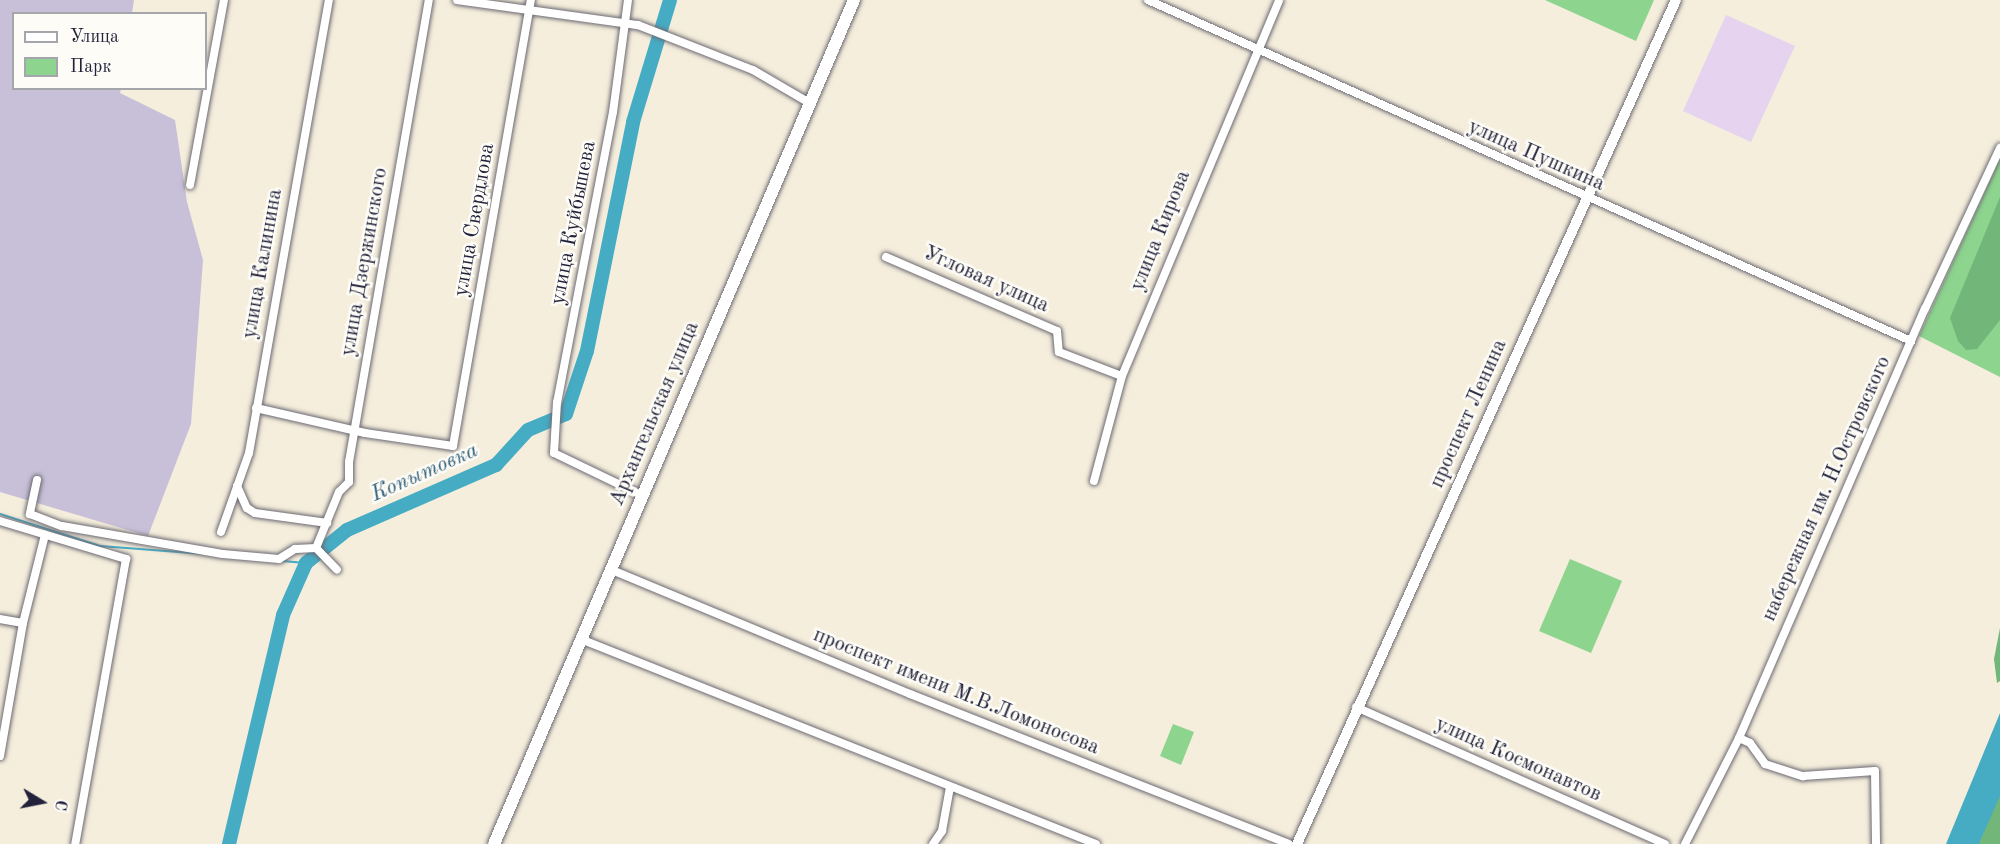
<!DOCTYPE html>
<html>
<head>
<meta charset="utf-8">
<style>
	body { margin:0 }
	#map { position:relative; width:2000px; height:844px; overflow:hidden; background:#f5eedc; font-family:"Old Standard TT",serif }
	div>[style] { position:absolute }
	.built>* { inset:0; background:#e5d3f0 }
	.industrial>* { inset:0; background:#c7c0d8 }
	.green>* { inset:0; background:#8dd48e }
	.forest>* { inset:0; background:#72b679 }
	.water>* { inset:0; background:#45acc4 }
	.stream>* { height:2px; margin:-1px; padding:0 1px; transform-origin:1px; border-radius:1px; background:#45acc4 }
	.river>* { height:14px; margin:-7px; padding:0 7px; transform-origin:7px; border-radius:7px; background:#45acc4 }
	.roads { filter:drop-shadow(0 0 2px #6c6973) drop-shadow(0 0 2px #6c6973) }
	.street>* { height:8px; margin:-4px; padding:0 4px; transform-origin:4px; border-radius:4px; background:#fff }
	.secondary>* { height:10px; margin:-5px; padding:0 5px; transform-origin:5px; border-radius:5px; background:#fff }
	.primary>* { height:12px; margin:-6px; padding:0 6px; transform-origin:6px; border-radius:6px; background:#fff }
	span { translate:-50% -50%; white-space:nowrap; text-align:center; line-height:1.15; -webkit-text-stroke:5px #fdfcf7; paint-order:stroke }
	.street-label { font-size:21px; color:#22223b }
	.water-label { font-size:22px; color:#326079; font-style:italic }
	.legend { position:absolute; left:12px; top:12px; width:195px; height:78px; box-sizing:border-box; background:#fdfcf7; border:2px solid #a5a5ac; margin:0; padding:8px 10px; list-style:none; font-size:18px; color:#22223b }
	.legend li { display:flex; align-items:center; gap:12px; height:30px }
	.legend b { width:30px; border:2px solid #a5a5ac }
	.north { position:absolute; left:12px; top:772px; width:60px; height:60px; -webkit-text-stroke:4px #fdfcf7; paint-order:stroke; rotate:100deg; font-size:16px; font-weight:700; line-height:24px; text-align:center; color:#22223b }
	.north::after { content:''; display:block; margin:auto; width:21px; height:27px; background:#22223b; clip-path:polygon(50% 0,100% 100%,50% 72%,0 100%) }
</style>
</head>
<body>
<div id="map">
	<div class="built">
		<div style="clip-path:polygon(1726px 15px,1795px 46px,1751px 142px,1683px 111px)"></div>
	</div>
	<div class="industrial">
		<div style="clip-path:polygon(0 0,134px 0,132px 13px,14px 14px,14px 88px,121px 89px,120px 93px,175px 120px,187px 202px,203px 260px,191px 424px,148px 536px,0 492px)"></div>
	</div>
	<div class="green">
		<div style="clip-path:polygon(1545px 0,1654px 0,1636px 41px)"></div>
		<div style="clip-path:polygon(2000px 159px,2000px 377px,1919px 336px)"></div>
		<div style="clip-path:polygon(1570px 559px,1622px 581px,1591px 653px,1539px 631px)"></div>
		<div style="clip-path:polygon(1173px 724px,1194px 732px,1181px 765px,1160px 756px)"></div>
	</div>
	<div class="forest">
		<div style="clip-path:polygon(2000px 197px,2000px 320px,1977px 349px,1966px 350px,1958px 341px,1950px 318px)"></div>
		<div style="clip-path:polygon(2000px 628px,2000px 681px,1997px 683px,1994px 659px)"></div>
		<div style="clip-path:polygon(2000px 776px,2000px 844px,1975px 844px,1994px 781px)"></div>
	</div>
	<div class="water">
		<div style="clip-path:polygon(2000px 713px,2000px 776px,1994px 781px,1975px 844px,1946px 844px)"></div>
	</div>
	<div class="stream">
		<div style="left:0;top:514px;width:105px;rotate:17.7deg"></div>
		<div style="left:100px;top:546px;width:105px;rotate:4.4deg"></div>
		<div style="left:282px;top:561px;width:24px;rotate:5deg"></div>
	</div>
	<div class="river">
		<div style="left:229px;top:844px;width:235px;rotate:-76.7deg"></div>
		<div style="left:283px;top:615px;width:57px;rotate:-66.1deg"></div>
		<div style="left:306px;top:563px;width:53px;rotate:-38.8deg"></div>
		<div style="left:347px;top:530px;width:163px;rotate:-23.6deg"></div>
		<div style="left:496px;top:465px;width:47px;rotate:-47.6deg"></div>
		<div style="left:528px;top:430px;width:41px;rotate:-22.8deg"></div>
		<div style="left:566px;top:414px;width:66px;rotate:-71.6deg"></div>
		<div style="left:587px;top:351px;width:234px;rotate:-78.6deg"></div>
		<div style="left:633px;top:122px;width:127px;rotate:-73.1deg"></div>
		<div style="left:1971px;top:844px;width:71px;rotate:-66deg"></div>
	</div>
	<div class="roads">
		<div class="street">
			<div style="left:457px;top:0;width:183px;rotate:7.9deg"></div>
			<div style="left:638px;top:25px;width:123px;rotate:21.4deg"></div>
			<div style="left:753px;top:70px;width:64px;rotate:30.2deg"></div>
			<div style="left:628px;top:0;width:113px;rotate:97.6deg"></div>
			<div style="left:613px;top:112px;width:295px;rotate:100.9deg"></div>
			<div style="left:557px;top:402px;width:51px;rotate:93.4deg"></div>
			<div style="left:554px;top:453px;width:97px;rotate:25.8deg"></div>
			<div style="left:1148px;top:0;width:836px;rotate:24.08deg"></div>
			<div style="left:190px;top:185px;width:188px;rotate:-79.6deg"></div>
			<div style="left:886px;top:257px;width:186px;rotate:23.4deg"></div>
			<div style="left:1057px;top:331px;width:21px;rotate:85deg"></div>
			<div style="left:1059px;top:352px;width:67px;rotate:20.9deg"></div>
			<div style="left:256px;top:408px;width:112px;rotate:12.9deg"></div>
			<div style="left:365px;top:433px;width:89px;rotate:8.4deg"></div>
			<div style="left:453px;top:446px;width:453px;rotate:-80.1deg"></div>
			<div style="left:37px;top:480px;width:35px;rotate:102deg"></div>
			<div style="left:30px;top:514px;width:34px;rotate:21deg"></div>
			<div style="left:62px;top:526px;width:163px;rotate:9.9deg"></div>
			<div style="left:223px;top:554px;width:56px;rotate:5.1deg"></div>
			<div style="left:279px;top:559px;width:19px;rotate:-32deg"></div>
			<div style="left:295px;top:549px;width:21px;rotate:-3deg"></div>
			<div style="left:316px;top:548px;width:61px;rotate:-67.7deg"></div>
			<div style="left:339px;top:492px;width:14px;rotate:-45deg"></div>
			<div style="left:349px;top:482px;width:20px;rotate:-90deg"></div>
			<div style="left:349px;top:462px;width:469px;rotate:-80.2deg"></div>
			<div style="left:1094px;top:481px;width:109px;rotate:-75.1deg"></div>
			<div style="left:1122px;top:376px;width:407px;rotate:-67.3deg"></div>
			<div style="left:237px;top:486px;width:24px;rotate:66deg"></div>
			<div style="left:247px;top:508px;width:9px;rotate:32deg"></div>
			<div style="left:255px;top:513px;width:73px;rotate:7.9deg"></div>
			<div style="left:0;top:521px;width:132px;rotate:16.8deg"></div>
			<div style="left:126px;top:559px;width:290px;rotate:100.1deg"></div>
			<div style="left:221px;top:532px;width:84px;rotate:-70.5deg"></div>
			<div style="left:249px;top:453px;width:460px;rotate:-80deg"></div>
			<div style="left:316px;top:548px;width:30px;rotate:46deg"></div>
			<div style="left:612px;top:570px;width:323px;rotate:22.6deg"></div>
			<div style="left:910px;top:694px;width:407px;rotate:21.6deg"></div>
			<div style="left:0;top:619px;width:23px;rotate:10deg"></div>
			<div style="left:583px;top:640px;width:552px;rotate:21.69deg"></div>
			<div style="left:1356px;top:707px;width:338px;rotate:23.9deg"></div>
			<div style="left:1739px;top:738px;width:12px;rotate:24deg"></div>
			<div style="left:1750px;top:743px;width:26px;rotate:54deg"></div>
			<div style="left:1765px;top:764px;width:40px;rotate:18deg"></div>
			<div style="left:1803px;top:776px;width:72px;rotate:-4deg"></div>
			<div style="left:1875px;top:771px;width:73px;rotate:89.2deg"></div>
			<div style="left:0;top:756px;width:135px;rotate:-80.2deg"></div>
			<div style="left:23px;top:623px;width:91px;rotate:-76deg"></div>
			<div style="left:933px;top:844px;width:16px;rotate:-55deg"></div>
			<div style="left:942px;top:831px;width:45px;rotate:-79.7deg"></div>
			<div style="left:1685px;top:844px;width:119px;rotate:-63deg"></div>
			<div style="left:1739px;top:738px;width:468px;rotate:-66.6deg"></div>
			<div style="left:1925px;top:309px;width:178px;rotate:-65deg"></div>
		</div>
		<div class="secondary">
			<div style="left:1297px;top:844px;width:925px;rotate:-65.82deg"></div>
		</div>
		<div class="primary">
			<div style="left:494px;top:844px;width:918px;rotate:-66.9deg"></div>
		</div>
	</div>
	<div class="street-label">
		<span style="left:1536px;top:156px;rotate:24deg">улица Пушкина</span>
		<span style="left:475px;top:220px;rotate:-80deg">улица Свердлова</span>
		<span style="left:574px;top:223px;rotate:-79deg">улица Куйбышева</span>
		<span style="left:1161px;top:231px;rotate:-68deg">улица Кирова</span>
		<span style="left:365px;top:262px;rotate:-80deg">улица Дзержинского</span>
		<span style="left:263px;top:264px;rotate:-80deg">улица Калинина</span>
		<span style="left:986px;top:280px;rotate:24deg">Угловая улица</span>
		<span style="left:655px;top:414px;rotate:-67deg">Архангельская улица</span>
		<span style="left:1469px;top:414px;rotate:-66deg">проспект Ленина</span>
		<span style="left:1827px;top:489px;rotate:-66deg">набережная им. Н.Островского</span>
		<span style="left:956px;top:692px;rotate:22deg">проспект имени М.В.Ломоносова</span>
		<span style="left:1518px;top:760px;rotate:24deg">улица Космонавтов</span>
	</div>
	<div class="water-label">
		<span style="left:425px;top:473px;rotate:-24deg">Копытовка</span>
	</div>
	<ul class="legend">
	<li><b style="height:8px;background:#fff"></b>Улица</li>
	<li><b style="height:16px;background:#8dd48e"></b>Парк</li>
	</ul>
	<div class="north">С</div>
</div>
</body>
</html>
